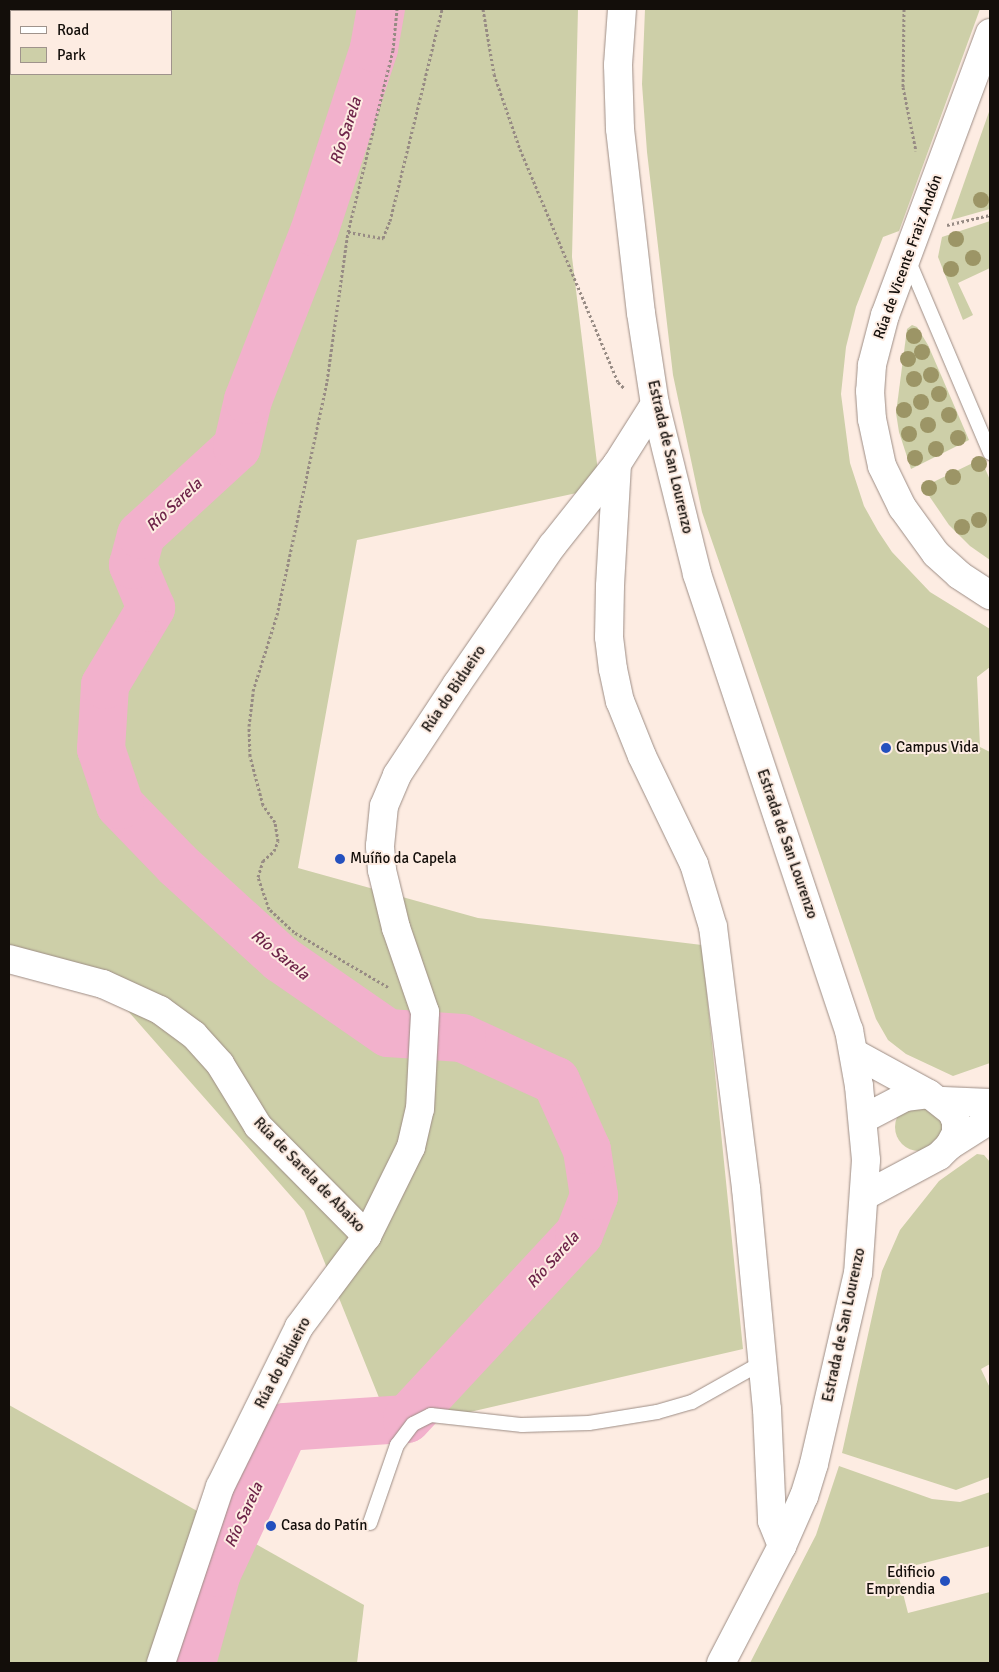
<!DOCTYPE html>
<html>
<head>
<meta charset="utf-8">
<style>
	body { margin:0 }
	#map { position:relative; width:999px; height:1672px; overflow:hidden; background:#fdece2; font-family:Signika,sans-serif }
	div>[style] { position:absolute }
	.green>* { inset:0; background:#cdcfa8 }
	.round { border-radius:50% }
	.river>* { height:48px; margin:-24px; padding:0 24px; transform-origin:24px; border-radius:24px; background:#f2b1cc }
	.path>* { height:3px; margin-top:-1.5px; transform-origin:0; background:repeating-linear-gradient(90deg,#978b84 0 2.5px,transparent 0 5px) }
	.roads { filter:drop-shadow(0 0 1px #9d8d85) drop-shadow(0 0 1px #9d8d85) }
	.service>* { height:14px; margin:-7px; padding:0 7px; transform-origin:7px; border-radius:7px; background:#fff }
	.minor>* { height:28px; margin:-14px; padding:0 14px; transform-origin:14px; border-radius:14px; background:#fff }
	.tertiary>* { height:28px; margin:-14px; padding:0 14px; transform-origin:14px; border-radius:14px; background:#fff }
	.trees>* { width:16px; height:16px; margin:-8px; border-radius:50%; background:#9c9566 }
	.dots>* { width:14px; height:14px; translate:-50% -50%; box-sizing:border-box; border:2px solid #fdece2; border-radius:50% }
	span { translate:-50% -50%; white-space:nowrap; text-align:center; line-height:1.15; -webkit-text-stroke:4px #fdece2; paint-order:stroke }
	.street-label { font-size:15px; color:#130e0a }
	.poi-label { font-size:15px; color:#130e0a }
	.left { translate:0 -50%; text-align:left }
	.right { translate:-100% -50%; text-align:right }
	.water-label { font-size:16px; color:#6d2348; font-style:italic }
	.frame { position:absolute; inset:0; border:10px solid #130e0a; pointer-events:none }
	.legend { position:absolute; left:10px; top:10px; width:162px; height:65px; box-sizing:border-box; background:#fdece2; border:1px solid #9f938c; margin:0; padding:6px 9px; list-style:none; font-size:15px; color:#130e0a }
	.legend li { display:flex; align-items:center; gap:10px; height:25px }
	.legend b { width:25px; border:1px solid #9f938c }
</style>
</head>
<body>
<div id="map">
	<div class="green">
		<div style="clip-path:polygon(evenodd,9px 9px,578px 9px,572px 257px,600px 488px,357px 540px,298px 868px,478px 918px,702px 945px,743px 1349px,392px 1430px,304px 1211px,128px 1011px,9px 950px,9px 9px,11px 11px,171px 11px,171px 74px,11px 74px,11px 11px)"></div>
		<div style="clip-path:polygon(645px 9px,980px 9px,899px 231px,883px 237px,856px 307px,846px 347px,841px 394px,850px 463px,864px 506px,878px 531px,892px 552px,930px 592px,990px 629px,990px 667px,977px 677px,980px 747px,990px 752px,990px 1063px,953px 1076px,906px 1054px,888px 1040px,876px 1019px,702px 512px,673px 375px,647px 152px,642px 84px)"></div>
		<div style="clip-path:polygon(990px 109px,990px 209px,951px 220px)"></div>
		<div style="clip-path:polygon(990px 221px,990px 268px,958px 283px,973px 315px,963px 320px,938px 257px,942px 237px)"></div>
		<div style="clip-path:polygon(912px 325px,917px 327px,928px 345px,969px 440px,911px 469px,899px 432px,896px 413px,907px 329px)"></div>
		<div style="clip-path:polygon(981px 459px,990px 480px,990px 560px,970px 546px,949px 525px,923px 487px)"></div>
		<div class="round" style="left:895px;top:1103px;width:48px;height:48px"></div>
		<div style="clip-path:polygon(977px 1154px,984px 1155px,990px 1162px,990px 1364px,981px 1369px,990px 1388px,990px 1477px,956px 1490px,842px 1453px,882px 1271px,900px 1230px,939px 1181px)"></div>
		<div style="clip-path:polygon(9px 1405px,364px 1605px,357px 1663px,9px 1663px)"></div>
		<div style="clip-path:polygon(839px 1466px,932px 1499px,960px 1502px,990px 1492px,990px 1546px,897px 1570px,908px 1613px,990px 1592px,990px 1663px,750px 1663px,816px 1535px)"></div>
	</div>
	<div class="river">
		<div style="left:192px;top:1663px;width:93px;rotate:-74.5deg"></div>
		<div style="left:217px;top:1573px;width:161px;rotate:-65deg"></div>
		<div style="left:285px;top:1427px;width:122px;rotate:-3.8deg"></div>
		<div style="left:407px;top:1419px;width:253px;rotate:-47.1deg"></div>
		<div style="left:579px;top:1234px;width:41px;rotate:-68.5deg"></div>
		<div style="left:594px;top:1196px;width:47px;rotate:-98.7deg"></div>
		<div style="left:587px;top:1150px;width:76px;rotate:-114.2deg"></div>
		<div style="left:556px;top:1081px;width:103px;rotate:-155.4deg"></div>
		<div style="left:462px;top:1038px;width:74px;rotate:-176.1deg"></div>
		<div style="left:388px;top:1033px;width:130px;rotate:-145.3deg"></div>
		<div style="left:281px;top:959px;width:141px;rotate:-137.6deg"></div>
		<div style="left:177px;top:864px;width:82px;rotate:-134deg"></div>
		<div style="left:120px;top:805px;width:59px;rotate:-108.7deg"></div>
		<div style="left:101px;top:749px;width:64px;rotate:-86.4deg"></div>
		<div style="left:105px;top:685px;width:90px;rotate:-59.1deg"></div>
		<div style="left:151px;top:608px;width:47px;rotate:-112.7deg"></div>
		<div style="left:133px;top:565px;width:31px;rotate:-75deg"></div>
		<div style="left:141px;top:535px;width:130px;rotate:-42.5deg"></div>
		<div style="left:237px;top:447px;width:48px;rotate:-76.8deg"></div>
		<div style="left:248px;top:400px;width:180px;rotate:-68.6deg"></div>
		<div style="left:314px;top:232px;width:194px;rotate:-71.9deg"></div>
		<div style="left:374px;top:48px;width:40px;rotate:-80deg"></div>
	</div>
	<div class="path">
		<div style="left:483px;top:9px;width:66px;rotate:80.4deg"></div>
		<div style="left:494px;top:74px;width:79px;rotate:70.9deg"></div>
		<div style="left:520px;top:149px;width:253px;rotate:67.2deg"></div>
		<div style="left:618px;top:382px;width:8px;rotate:45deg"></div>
		<div style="left:904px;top:9px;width:78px;rotate:90.7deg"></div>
		<div style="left:903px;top:87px;width:65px;rotate:78.5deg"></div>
		<div style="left:947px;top:225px;width:44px;rotate:-13.1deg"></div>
		<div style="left:348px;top:232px;width:36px;rotate:10deg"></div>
		<div style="left:383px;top:238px;width:18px;rotate:-68deg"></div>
		<div style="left:390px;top:221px;width:218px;rotate:-76.2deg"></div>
		<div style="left:388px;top:987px;width:109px;rotate:-149.7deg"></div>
		<div style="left:294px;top:932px;width:34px;rotate:-137deg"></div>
		<div style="left:269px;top:909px;width:34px;rotate:-109deg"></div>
		<div style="left:258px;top:877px;width:17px;rotate:-73deg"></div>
		<div style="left:263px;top:861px;width:15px;rotate:-42deg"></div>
		<div style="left:274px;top:851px;width:11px;rotate:-68deg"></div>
		<div style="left:278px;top:841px;width:19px;rotate:-99deg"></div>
		<div style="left:275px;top:822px;width:21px;rotate:-125deg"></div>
		<div style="left:263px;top:805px;width:51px;rotate:-104.9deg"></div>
		<div style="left:250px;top:756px;width:30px;rotate:-92deg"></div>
		<div style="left:249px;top:726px;width:35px;rotate:-83deg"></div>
		<div style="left:253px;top:691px;width:80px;rotate:-72.5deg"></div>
		<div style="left:277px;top:615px;width:239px;rotate:-77.9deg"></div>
		<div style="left:327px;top:381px;width:150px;rotate:-82deg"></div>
		<div style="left:348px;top:232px;width:187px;rotate:-76.1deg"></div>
		<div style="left:393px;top:50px;width:41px;rotate:-84.4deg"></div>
	</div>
	<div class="roads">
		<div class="service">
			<div style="left:907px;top:257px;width:213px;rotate:67deg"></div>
			<div style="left:370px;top:1523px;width:83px;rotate:-70.9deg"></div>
			<div style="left:397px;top:1445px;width:26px;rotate:-53deg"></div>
			<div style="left:413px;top:1424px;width:20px;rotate:-27deg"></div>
			<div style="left:431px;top:1415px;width:92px;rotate:6.3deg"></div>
			<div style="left:522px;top:1425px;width:67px;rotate:-1.7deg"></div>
			<div style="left:589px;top:1423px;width:69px;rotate:-9.2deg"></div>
			<div style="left:657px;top:1412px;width:36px;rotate:-16deg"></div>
			<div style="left:692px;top:1402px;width:81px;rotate:-29.4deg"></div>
		</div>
		<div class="minor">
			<div style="left:990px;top:33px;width:301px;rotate:110.4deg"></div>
			<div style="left:885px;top:315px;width:52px;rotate:104.6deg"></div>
			<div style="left:872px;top:365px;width:26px;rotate:94deg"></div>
			<div style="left:870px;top:391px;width:28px;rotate:86deg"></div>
			<div style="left:872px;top:419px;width:48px;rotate:78deg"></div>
			<div style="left:882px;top:466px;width:46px;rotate:64deg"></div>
			<div style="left:902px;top:507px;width:58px;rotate:54.1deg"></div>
			<div style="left:936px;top:554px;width:31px;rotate:42deg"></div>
			<div style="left:959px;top:575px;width:37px;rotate:33deg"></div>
			<div style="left:617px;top:464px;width:122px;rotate:93.3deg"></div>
			<div style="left:610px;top:586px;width:51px;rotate:91.1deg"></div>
			<div style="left:609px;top:637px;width:32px;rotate:83deg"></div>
			<div style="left:613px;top:669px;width:33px;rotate:78deg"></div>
			<div style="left:620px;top:701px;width:59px;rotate:68.2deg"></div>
			<div style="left:642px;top:756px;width:120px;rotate:64.3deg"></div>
			<div style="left:694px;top:864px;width:66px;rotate:73.2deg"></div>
			<div style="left:713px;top:927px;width:263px;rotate:82.8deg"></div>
			<div style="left:746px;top:1188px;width:222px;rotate:84.6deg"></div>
			<div style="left:767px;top:1409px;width:112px;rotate:87.4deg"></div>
			<div style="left:772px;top:1521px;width:27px;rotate:68deg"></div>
			<div style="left:9px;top:959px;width:97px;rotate:14.9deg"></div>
			<div style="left:103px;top:984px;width:63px;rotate:24.5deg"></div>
			<div style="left:160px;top:1010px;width:42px;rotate:36.3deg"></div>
			<div style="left:194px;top:1035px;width:39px;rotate:48deg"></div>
			<div style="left:220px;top:1064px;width:73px;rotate:58.5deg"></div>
			<div style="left:258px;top:1126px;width:155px;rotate:45.3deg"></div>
			<div style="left:854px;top:1053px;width:85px;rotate:28.7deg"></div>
			<div style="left:943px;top:1101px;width:47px;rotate:2.4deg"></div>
			<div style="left:863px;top:1119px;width:47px;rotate:-27.6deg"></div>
			<div style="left:905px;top:1097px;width:24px;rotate:-7deg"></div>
			<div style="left:929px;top:1094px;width:29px;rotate:38deg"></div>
			<div style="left:952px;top:1112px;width:11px;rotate:68deg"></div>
			<div style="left:956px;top:1122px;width:11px;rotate:90deg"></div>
			<div style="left:956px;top:1133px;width:15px;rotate:118deg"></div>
			<div style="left:949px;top:1146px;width:14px;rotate:135deg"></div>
			<div style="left:939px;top:1156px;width:83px;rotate:151.9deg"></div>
			<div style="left:949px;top:1146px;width:49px;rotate:-32.4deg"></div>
			<div style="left:161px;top:1663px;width:186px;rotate:-71.5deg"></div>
			<div style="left:220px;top:1487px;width:178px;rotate:-63.7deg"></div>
			<div style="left:299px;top:1327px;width:114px;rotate:-53.2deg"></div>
			<div style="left:367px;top:1236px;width:99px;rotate:-63.7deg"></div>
			<div style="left:411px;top:1147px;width:39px;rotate:-77deg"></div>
			<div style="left:420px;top:1109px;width:97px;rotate:-87deg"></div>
			<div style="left:425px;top:1012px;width:89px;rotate:-109deg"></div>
			<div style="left:396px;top:928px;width:60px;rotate:-103.6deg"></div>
			<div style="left:382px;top:870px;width:24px;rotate:-95deg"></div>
			<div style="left:380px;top:846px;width:40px;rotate:-84.3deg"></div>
			<div style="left:384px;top:806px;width:34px;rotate:-67deg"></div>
			<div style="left:397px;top:775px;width:109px;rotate:-56.6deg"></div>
			<div style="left:457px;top:684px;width:168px;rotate:-55.5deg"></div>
			<div style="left:552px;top:546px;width:105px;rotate:-51.6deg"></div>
			<div style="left:617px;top:464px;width:71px;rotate:-57.7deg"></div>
		</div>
		<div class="tertiary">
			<div style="left:622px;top:9px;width:56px;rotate:94.1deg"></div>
			<div style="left:618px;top:65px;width:64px;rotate:88.2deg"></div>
			<div style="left:620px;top:129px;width:185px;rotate:83.5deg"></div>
			<div style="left:641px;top:313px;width:92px;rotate:81.3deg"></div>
			<div style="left:655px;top:404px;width:175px;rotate:76.1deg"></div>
			<div style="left:697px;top:574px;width:481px;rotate:71.6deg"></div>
			<div style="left:849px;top:1030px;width:57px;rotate:79.9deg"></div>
			<div style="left:859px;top:1086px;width:74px;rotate:84.6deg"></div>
			<div style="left:866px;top:1160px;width:113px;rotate:94deg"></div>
			<div style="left:858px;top:1273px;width:196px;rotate:103deg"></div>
			<div style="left:814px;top:1464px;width:34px;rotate:107deg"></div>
			<div style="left:804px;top:1496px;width:55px;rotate:113.7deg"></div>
			<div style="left:782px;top:1546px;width:132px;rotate:117.5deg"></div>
		</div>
	</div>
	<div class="trees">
		<div style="left:981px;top:200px"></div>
		<div style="left:956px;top:239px"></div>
		<div style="left:973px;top:258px"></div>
		<div style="left:951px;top:269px"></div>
		<div style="left:914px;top:336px"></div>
		<div style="left:922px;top:352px"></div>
		<div style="left:908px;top:359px"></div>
		<div style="left:931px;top:375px"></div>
		<div style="left:914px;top:379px"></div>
		<div style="left:939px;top:394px"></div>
		<div style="left:921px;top:402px"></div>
		<div style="left:904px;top:410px"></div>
		<div style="left:949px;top:415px"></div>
		<div style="left:928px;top:425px"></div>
		<div style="left:909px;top:434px"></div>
		<div style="left:958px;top:438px"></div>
		<div style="left:936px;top:449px"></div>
		<div style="left:915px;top:458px"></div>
		<div style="left:979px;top:464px"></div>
		<div style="left:953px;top:477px"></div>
		<div style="left:929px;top:488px"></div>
		<div style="left:979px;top:520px"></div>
		<div style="left:962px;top:527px"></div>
	</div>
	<div class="dots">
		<div style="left:886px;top:748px;background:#2450be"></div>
		<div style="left:340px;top:859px;background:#2450be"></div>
		<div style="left:271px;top:1526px;background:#2450be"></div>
		<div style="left:945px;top:1581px;background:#2450be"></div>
	</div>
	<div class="street-label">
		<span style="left:908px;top:257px;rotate:-70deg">Rúa de Vicente Fraiz Andón</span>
		<span style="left:670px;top:457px;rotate:77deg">Estrada de San Lourenzo</span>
		<span style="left:454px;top:689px;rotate:-56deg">Rúa do Bidueiro</span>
		<span style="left:787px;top:844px;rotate:71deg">Estrada de San Lourenzo</span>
		<span style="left:309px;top:1175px;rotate:46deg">Rúa de Sarela de Abaixo</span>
		<span style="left:844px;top:1325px;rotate:-78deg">Estrada de San Lourenzo</span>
		<span style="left:283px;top:1363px;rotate:-62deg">Rúa do Bidueiro</span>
	</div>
	<div class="poi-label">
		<span class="left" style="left:896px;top:748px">Campus Vida</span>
		<span class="left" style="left:350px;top:859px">Muíño da Capela</span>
		<span class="left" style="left:281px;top:1526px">Casa do Patín</span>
		<span class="right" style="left:935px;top:1581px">Edificio<br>Emprendia</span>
	</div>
	<div class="water-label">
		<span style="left:346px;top:131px;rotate:-72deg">Río Sarela</span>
		<span style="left:174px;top:505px;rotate:-43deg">Río Sarela</span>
		<span style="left:280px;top:955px;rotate:39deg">Río Sarela</span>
		<span style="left:553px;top:1260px;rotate:-48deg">Río Sarela</span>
		<span style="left:244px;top:1515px;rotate:-65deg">Río Sarela</span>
	</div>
	<div class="frame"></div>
	<ul class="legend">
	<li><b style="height:6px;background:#fff"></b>Road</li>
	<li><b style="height:14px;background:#cdcfa8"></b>Park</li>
	</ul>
</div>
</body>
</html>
